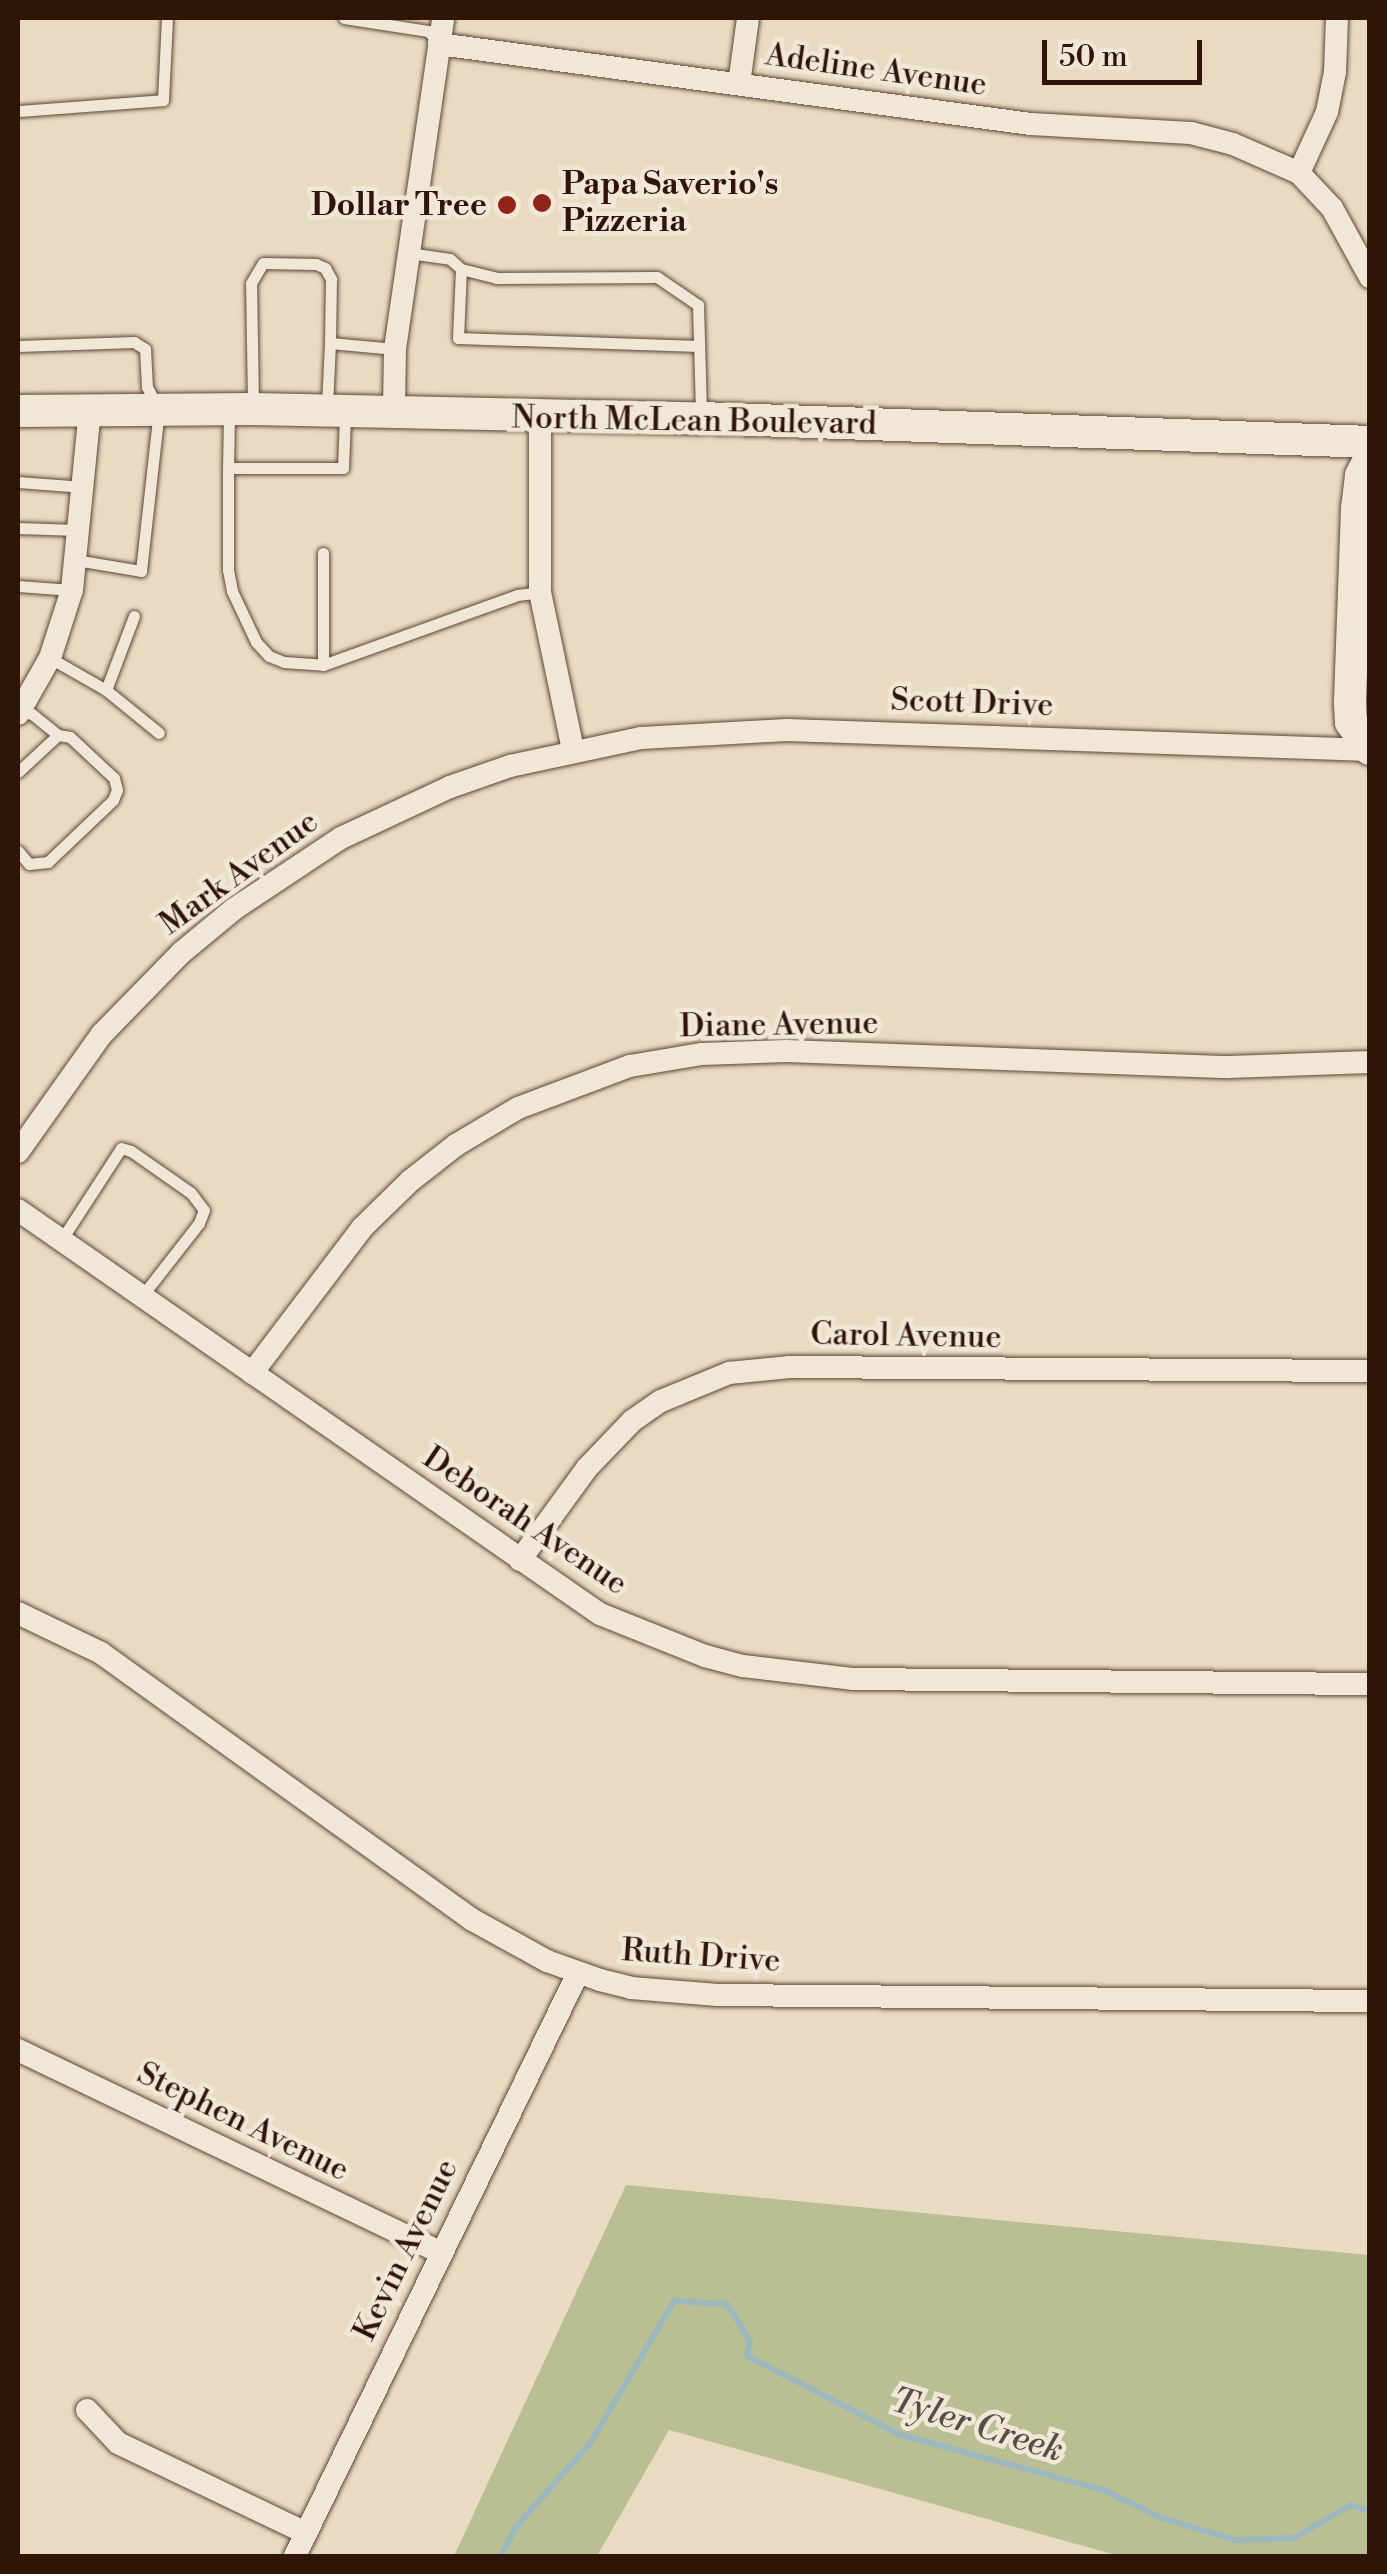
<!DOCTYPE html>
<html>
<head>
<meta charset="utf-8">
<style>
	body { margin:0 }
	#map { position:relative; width:1387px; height:2574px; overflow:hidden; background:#e9dac2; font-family:"Libre Bodoni",serif }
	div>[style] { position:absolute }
	.green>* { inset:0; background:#b9bf92 }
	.stream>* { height:6px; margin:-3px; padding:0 3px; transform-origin:3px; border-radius:3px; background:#9cb8be }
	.roads { filter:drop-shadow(0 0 2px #5e4636) drop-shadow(0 0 2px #5e4636) }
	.lane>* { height:11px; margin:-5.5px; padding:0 5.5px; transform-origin:5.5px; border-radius:5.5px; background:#f1e7d7 }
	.street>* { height:22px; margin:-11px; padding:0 11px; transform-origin:11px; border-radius:11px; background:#f1e7d7 }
	.secondary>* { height:32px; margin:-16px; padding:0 16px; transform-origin:16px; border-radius:16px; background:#f1e7d7 }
	.dots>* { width:28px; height:28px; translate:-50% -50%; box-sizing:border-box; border:5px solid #f1e7d7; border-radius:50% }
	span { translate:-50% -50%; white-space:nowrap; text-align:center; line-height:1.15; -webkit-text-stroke:9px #f1e7d7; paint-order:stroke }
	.street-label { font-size:32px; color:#2f1407 }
	.poi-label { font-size:32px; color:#2f1407; font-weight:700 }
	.left { translate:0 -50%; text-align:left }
	.right { translate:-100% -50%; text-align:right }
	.water-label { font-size:35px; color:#554d47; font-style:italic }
	.frame { position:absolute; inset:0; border:20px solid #2f1407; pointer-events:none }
	.scale { position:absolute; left:1042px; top:40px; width:160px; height:45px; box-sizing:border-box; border:5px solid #2f1407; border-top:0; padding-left:12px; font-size:30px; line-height:35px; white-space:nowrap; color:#2f1407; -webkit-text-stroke:8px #f1e7d7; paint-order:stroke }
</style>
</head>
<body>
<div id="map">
	<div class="green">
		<div style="clip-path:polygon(626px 2185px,1369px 2255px,1369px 2556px,1119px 2556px,669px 2430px,597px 2556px,454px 2556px)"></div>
	</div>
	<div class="stream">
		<div style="left:501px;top:2556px;width:33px;rotate:-63deg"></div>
		<div style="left:516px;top:2527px;width:113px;rotate:-48.6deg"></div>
		<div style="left:591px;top:2442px;width:164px;rotate:-59.5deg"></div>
		<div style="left:674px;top:2301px;width:53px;rotate:3.2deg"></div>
		<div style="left:727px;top:2304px;width:44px;rotate:58.1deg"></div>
		<div style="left:750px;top:2341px;width:15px;rotate:101deg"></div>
		<div style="left:747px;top:2356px;width:173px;rotate:27.2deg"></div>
		<div style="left:901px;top:2435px;width:210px;rotate:15.2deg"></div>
		<div style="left:1104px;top:2490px;width:64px;rotate:25.8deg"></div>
		<div style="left:1162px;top:2518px;width:76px;rotate:16.8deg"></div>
		<div style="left:1235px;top:2540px;width:59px;rotate:-1.9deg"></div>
		<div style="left:1294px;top:2538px;width:66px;rotate:-30.1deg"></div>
		<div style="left:1351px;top:2505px;width:20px;rotate:18deg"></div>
	</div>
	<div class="roads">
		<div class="lane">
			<div style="left:344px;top:18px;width:85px;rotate:8.8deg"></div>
			<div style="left:428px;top:31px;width:13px;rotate:45deg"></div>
			<div style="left:18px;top:111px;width:145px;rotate:-4.3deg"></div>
			<div style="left:163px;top:100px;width:82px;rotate:-87.2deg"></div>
			<div style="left:409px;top:253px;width:41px;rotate:8.3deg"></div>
			<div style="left:450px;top:259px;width:15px;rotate:42deg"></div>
			<div style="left:461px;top:269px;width:37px;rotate:14deg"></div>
			<div style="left:497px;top:278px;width:160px;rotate:-0.4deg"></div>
			<div style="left:657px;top:277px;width:50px;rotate:34.3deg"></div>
			<div style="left:698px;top:305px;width:109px;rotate:88.4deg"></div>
			<div style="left:461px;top:269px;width:69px;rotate:92.5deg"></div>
			<div style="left:458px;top:338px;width:241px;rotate:1.9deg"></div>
			<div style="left:18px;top:346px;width:116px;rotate:-2deg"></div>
			<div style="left:134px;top:342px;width:13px;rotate:32deg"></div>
			<div style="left:145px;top:349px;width:38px;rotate:87deg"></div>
			<div style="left:147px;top:387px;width:26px;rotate:62deg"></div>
			<div style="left:159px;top:410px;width:162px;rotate:96.4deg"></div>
			<div style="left:141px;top:571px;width:66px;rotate:-170.4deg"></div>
			<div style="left:253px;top:405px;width:122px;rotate:-90.9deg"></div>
			<div style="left:251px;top:283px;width:23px;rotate:-59deg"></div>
			<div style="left:263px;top:263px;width:53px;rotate:1.1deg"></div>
			<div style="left:316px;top:264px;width:10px;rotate:24deg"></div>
			<div style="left:325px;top:268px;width:13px;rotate:61deg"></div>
			<div style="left:331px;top:279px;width:64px;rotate:90.9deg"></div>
			<div style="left:327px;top:405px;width:62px;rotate:-87.2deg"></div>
			<div style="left:330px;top:343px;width:65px;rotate:5.3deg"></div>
			<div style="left:229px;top:413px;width:55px;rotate:91deg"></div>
			<div style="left:228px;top:468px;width:115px"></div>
			<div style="left:343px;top:468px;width:52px;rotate:-87.8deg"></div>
			<div style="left:228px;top:468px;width:102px;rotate:90deg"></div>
			<div style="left:228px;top:570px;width:21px;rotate:79deg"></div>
			<div style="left:232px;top:591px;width:56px;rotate:64.8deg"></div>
			<div style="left:256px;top:642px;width:19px;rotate:47deg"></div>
			<div style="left:269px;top:656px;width:16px;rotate:22deg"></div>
			<div style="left:284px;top:662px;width:39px;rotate:4deg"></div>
			<div style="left:323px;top:665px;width:206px;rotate:-19.8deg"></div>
			<div style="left:517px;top:595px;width:23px;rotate:-7deg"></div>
			<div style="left:18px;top:482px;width:66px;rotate:4.3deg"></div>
			<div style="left:18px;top:528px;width:60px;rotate:1.9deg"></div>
			<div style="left:18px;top:586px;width:54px;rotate:4.2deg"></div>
			<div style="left:50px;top:658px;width:64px;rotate:29.7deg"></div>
			<div style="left:106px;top:690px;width:68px;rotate:39.1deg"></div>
			<div style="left:323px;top:665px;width:112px;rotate:-90deg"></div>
			<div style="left:106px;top:690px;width:79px;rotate:-69.3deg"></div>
			<div style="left:20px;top:712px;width:12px;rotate:9deg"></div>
			<div style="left:32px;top:714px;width:33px;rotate:39deg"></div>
			<div style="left:18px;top:772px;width:54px;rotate:-42.8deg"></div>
			<div style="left:58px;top:735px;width:12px;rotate:9deg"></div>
			<div style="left:70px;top:737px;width:60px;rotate:43deg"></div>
			<div style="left:114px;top:778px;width:12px;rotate:76deg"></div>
			<div style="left:117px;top:790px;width:11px;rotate:112deg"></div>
			<div style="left:113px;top:800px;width:90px;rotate:136.4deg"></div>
			<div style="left:48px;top:862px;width:19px;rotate:174deg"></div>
			<div style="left:29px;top:864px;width:17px;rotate:-130deg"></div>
			<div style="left:62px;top:1239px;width:108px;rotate:-57deg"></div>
			<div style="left:121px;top:1148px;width:10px;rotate:17deg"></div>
			<div style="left:131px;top:1151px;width:73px;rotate:35deg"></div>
			<div style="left:191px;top:1193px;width:21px;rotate:53deg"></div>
			<div style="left:204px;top:1210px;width:14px;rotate:111deg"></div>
			<div style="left:199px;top:1223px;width:93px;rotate:128deg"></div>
		</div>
		<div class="street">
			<div style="left:1337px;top:18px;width:54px;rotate:92.1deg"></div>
			<div style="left:1335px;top:72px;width:41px;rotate:101.3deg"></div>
			<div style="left:1327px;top:112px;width:67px;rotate:114.7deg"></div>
			<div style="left:1299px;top:173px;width:48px;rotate:46.7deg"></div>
			<div style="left:1332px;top:208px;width:79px;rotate:61.2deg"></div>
			<div style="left:439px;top:44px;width:597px;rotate:7.7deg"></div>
			<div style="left:1031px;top:124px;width:160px;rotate:3.2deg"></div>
			<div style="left:1191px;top:133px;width:43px;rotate:14.7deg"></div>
			<div style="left:1233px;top:144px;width:72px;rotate:23.7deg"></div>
			<div style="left:739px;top:84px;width:67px;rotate:-82.2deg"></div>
			<div style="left:394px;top:411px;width:62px;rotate:-89.1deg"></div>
			<div style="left:395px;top:349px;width:334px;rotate:-81.7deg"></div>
			<div style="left:540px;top:417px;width:175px;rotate:90deg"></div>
			<div style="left:540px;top:592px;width:161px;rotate:78.2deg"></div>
			<div style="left:18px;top:714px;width:64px;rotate:-60.3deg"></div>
			<div style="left:50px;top:658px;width:71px;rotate:-72.1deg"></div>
			<div style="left:72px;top:590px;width:181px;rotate:-84.3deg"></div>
			<div style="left:18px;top:1152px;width:145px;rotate:-54.6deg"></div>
			<div style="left:102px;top:1034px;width:113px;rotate:-45.7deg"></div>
			<div style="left:181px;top:953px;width:69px;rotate:-39.7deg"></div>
			<div style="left:234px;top:909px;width:128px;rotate:-33.6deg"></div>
			<div style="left:341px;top:838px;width:120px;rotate:-25.1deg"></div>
			<div style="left:450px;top:787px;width:64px;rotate:-19.3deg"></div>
			<div style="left:510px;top:766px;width:134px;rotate:-12.1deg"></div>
			<div style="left:641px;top:738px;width:146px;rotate:-3.1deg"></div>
			<div style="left:787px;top:730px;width:583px;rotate:1.96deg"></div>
			<div style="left:18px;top:1210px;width:708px;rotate:34.77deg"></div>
			<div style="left:600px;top:1614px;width:113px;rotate:21.8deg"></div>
			<div style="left:705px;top:1656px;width:39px;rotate:15deg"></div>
			<div style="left:743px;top:1666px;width:112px;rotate:6.7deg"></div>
			<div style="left:854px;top:1679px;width:516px;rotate:0.56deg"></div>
			<div style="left:252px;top:1373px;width:182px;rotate:-52.8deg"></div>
			<div style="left:362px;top:1228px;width:67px;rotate:-44.4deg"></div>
			<div style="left:410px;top:1181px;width:58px;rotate:-38deg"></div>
			<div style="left:456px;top:1145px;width:72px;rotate:-30.8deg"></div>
			<div style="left:518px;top:1108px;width:120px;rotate:-20.6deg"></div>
			<div style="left:630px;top:1066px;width:73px;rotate:-9.5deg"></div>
			<div style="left:702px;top:1054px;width:84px;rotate:-2deg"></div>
			<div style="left:786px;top:1051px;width:443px;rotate:2.1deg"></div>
			<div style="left:1229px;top:1067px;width:141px;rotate:-2deg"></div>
			<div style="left:520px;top:1560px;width:114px;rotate:-53.9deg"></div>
			<div style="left:587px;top:1468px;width:65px;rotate:-46.2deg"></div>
			<div style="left:632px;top:1421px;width:35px;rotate:-35deg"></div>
			<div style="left:661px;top:1401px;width:74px;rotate:-22.4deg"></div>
			<div style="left:729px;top:1373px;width:61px;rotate:-5.6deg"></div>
			<div style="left:790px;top:1367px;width:580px;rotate:0.4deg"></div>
			<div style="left:18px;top:1613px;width:92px;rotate:25.7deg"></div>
			<div style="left:101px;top:1653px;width:456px;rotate:35.7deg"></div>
			<div style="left:471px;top:1919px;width:87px;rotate:28.9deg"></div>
			<div style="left:547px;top:1961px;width:56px;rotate:19.7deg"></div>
			<div style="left:600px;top:1980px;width:32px;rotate:14deg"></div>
			<div style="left:631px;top:1988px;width:87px;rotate:4.6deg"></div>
			<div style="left:718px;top:1995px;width:652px;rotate:0.53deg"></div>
			<div style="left:18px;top:2050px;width:468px;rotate:25.6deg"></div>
			<div style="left:87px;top:2410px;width:45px;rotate:46.8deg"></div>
			<div style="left:118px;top:2443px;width:208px;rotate:25.6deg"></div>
			<div style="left:295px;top:2556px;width:648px;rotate:-64.11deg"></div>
		</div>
		<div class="secondary">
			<div style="left:18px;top:411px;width:235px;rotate:-0.5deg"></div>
			<div style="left:253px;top:409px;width:448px;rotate:1.2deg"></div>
			<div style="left:701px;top:418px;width:669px;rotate:2.05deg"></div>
			<div style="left:1370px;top:458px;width:20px;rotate:117deg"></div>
			<div style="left:1361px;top:476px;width:33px;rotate:97deg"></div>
			<div style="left:1357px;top:509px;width:195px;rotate:92.1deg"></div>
			<div style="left:1350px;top:704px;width:18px;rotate:87deg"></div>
			<div style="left:1351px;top:722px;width:33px;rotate:55deg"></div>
		</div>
	</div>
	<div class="dots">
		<div style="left:542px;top:203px;background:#8f2418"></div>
		<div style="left:507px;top:205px;background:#8f2418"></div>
	</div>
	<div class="street-label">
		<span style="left:876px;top:70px;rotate:8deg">Adeline Avenue</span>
		<span style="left:694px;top:421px;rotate:1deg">North McLean Boulevard</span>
		<span style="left:972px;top:703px;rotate:2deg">Scott Drive</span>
		<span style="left:239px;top:873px;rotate:-36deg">Mark Avenue</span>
		<span style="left:779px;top:1025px;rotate:-1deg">Diane Avenue</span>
		<span style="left:906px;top:1336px;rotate:1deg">Carol Avenue</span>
		<span style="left:525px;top:1521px;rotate:34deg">Deborah Avenue</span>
		<span style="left:701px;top:1956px;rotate:4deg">Ruth Drive</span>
		<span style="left:243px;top:2122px;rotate:26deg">Stephen Avenue</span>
		<span style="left:406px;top:2250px;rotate:-64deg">Kevin Avenue</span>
	</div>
	<div class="poi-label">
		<span class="left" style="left:562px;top:203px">Papa Saverio's<br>Pizzeria</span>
		<span class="right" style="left:487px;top:205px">Dollar Tree</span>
	</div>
	<div class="water-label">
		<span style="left:977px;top:2426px;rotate:17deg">Tyler Creek</span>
	</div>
	<div class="frame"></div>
	<div class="scale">50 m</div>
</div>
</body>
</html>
